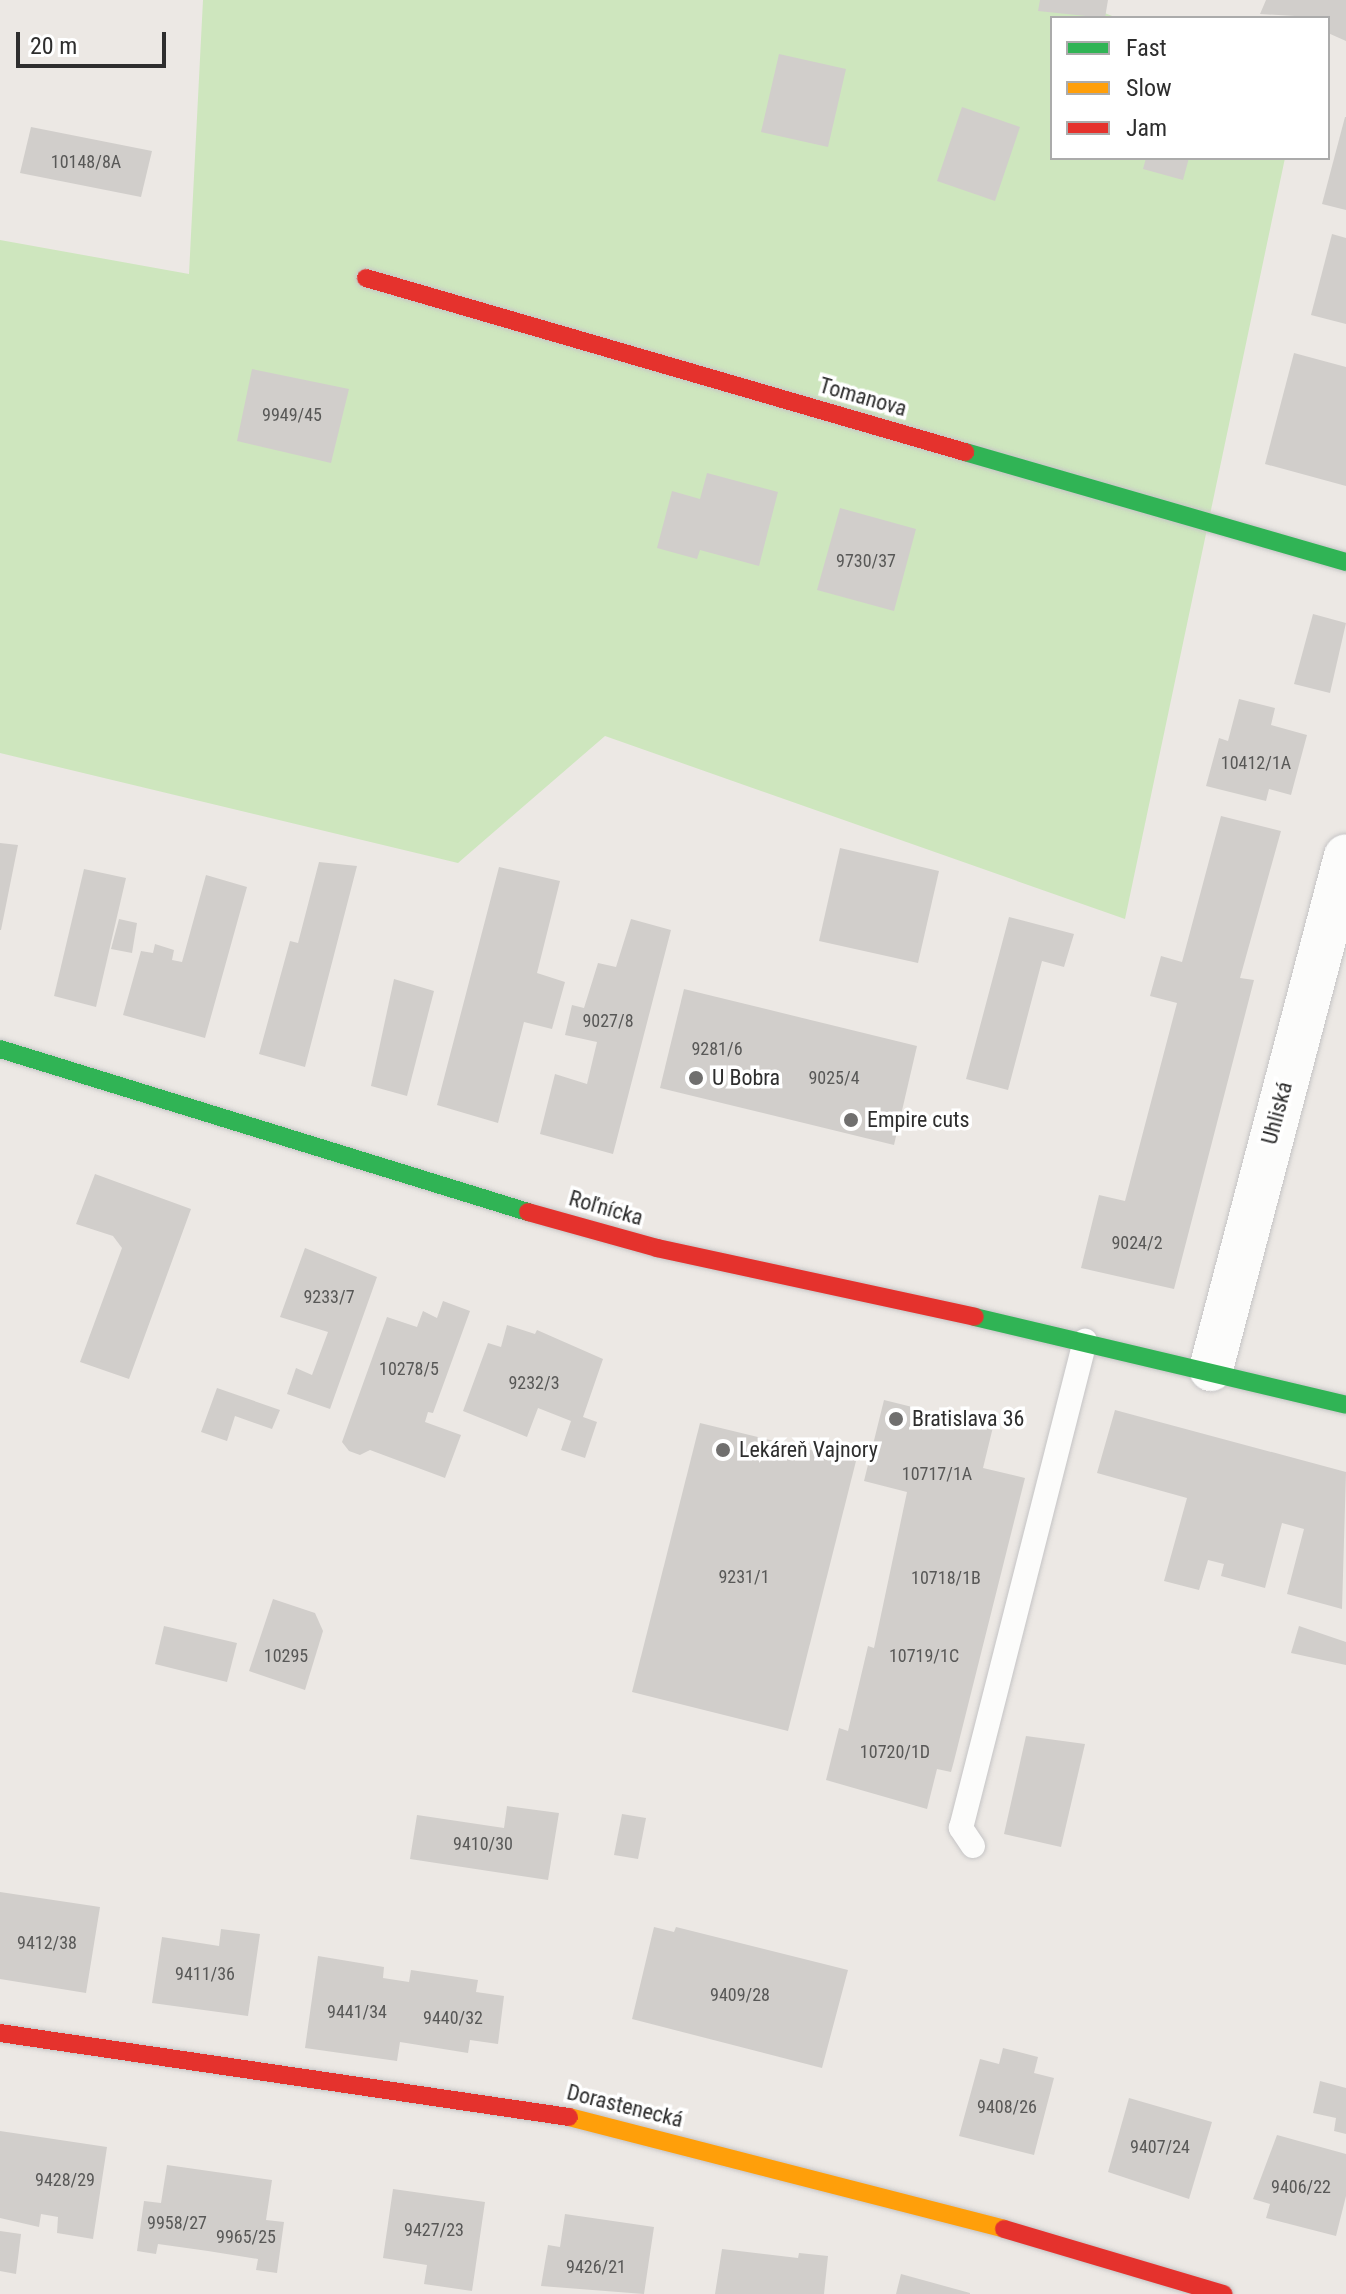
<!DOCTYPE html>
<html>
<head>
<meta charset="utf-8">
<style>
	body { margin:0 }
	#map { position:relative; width:1346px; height:2294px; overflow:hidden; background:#ece8e4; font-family:"Roboto Condensed",sans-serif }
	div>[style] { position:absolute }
	.green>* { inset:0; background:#cee6be }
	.building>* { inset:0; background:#d1cecb }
	.roads { filter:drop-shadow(0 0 2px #c5c4c5) drop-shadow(0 0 2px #c5c4c5) }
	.lane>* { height:24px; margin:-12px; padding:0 12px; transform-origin:12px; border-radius:12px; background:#fcfcfb }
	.street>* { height:44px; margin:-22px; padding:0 22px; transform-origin:22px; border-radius:22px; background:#fcfcfb }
	.fast>* { height:18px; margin:-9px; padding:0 9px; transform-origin:9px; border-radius:9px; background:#30b455 }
	.slow>* { height:18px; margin:-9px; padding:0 9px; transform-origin:9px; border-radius:9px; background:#ff9f0a }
	.jam>* { height:18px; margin:-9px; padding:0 9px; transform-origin:9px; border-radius:9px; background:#e5322d }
	.dots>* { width:22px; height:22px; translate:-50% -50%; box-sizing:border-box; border:4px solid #fff; border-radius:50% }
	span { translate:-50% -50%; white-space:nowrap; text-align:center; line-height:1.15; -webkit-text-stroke:7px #fff; paint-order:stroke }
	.number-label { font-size:18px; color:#585857 }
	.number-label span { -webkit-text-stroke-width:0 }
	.street-label { font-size:22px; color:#2e2e2e }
	.poi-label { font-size:22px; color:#2e2e2e }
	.left { translate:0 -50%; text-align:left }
	.legend { position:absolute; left:1050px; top:16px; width:280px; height:144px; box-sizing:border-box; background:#fff; border:2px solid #ababab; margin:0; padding:10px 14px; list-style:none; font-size:24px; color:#2e2e2e }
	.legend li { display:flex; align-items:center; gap:16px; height:40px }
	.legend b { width:40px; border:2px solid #ababab }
	.scale { position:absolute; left:16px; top:32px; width:150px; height:36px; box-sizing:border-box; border:4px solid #2e2e2e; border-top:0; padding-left:10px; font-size:24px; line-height:28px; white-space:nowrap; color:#2e2e2e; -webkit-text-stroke:6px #fff; paint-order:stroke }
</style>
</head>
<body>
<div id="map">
	<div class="green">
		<div style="clip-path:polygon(203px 0,1073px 0,1117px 18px,1052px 18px,1052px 158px,1285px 158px,1125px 919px,605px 736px,458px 863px,0 753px,0 240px,189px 274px)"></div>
	</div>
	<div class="building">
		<div style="clip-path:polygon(1040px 0,1108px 0,1105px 18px,1038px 11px)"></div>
		<div style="clip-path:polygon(1266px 0,1346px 0,1346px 41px,1328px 33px,1328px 18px,1260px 14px)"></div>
		<div style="clip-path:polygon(779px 54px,846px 69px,828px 147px,761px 132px)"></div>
		<div style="clip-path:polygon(962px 107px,1020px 127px,995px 201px,937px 181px)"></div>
		<div style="clip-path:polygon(1345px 117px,1346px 117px,1346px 210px,1322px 204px)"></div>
		<div style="clip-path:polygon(31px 127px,152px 151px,141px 197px,20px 173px)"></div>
		<div style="clip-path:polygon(1146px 158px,1189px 158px,1183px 180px,1143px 169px)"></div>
		<div style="clip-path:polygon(1332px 234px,1346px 238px,1346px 324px,1311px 315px)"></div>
		<div style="clip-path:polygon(1294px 353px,1346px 367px,1346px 486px,1265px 464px)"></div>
		<div style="clip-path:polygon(252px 369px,349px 389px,331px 463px,237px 441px)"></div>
		<div style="clip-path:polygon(707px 473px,778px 492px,759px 566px,700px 550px,697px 559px,657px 548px,672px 491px,700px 499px)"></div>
		<div style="clip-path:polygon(840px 508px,916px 529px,894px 611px,817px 590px)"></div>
		<div style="clip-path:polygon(1313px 614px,1346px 623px,1330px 693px,1294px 684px)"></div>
		<div style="clip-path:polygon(1239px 699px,1275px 708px,1271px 725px,1307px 735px,1291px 795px,1269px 789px,1266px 801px,1206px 786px,1219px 738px,1228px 741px)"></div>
		<div style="clip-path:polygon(1221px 816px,1281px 831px,1240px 978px,1254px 980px,1174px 1289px,1081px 1268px,1099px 1195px,1125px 1201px,1177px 1003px,1150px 996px,1161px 956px,1182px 962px)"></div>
		<div style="clip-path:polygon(0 843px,18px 845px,1px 930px,0 930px)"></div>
		<div style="clip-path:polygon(840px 848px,939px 871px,918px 963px,819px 941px)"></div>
		<div style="clip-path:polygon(319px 862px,357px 866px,305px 1067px,259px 1054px,290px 941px,298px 943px)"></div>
		<div style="clip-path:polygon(499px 867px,560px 881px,537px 973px,565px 982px,552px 1029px,524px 1022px,498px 1123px,437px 1105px)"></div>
		<div style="clip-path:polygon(84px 869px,126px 878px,96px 1007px,54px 996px)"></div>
		<div style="clip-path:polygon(206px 875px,247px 887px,205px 1038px,123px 1015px,141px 951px,153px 953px,155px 944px,174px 950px,172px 960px,182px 962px)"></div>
		<div style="clip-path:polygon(1009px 917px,1074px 934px,1064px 967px,1042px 961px,1008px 1090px,966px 1079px)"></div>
		<div style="clip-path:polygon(119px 919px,137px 923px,132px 953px,111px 949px)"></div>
		<div style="clip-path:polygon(631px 919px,671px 930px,613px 1154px,540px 1134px,555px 1074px,587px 1084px,597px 1042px,565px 1035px,572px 1005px,584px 1008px,598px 963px,616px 967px)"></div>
		<div style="clip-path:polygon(394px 979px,434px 991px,407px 1096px,371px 1086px)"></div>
		<div style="clip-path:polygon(684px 989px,917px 1046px,894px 1145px,660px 1088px)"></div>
		<div style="clip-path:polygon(95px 1174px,191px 1209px,129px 1379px,80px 1362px,122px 1248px,113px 1236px,76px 1224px)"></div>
		<div style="clip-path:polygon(305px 1248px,377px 1277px,330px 1409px,287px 1394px,296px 1368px,312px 1375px,328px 1332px,280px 1317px)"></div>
		<div style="clip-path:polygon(443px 1301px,470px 1311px,433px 1413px,428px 1412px,425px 1422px,461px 1435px,445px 1478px,370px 1450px,360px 1455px,349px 1451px,342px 1442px,387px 1317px,417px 1327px,423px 1311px,437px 1318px)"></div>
		<div style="clip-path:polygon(507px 1325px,535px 1334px,537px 1330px,603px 1359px,583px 1417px,597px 1422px,585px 1458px,561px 1450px,571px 1421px,538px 1408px,527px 1437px,463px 1411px,488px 1343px,501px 1347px)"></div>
		<div style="clip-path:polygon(217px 1388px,280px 1410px,272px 1429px,235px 1416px,227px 1441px,201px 1432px)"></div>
		<div style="clip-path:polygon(884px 1400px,993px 1427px,983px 1468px,1025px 1478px,954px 1761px,951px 1772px,937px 1769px,927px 1809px,826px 1780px,839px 1728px,848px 1731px,868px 1646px,874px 1648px,907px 1492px,864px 1481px)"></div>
		<div style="clip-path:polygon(1115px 1410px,1346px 1472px,1342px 1609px,1287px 1594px,1304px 1529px,1282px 1523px,1265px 1588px,1221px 1576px,1224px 1564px,1208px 1560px,1199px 1590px,1164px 1581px,1187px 1498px,1097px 1473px)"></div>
		<div style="clip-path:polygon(700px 1423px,856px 1461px,788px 1731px,632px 1692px)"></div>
		<div style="clip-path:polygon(273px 1599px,315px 1613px,323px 1631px,305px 1690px,249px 1671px)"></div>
		<div style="clip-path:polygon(164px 1626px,237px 1643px,227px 1682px,155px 1664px)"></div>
		<div style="clip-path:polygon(1299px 1626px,1346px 1642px,1346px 1665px,1291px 1653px)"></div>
		<div style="clip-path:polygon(1026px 1736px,1085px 1744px,1061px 1847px,1004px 1834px)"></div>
		<div style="clip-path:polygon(507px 1806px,559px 1813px,548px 1880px,410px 1859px,417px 1815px,504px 1828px)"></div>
		<div style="clip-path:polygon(622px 1814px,646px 1818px,638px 1859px,614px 1855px)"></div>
		<div style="clip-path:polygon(0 1892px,100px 1907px,86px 1993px,0 1979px)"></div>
		<div style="clip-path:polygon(654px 1927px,674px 1932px,676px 1927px,848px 1970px,822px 2068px,632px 2019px)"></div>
		<div style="clip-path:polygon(221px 1929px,260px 1934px,248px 2016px,152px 2003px,162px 1937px,219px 1946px)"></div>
		<div style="clip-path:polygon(318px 1956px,384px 1967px,383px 1978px,409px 1982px,411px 1970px,478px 1980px,476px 1992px,504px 1996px,498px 2044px,470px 2040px,468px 2053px,400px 2042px,397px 2061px,305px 2048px)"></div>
		<div style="clip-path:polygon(1003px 2048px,1038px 2057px,1034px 2073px,1054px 2078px,1034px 2155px,959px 2136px,980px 2059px,999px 2064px)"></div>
		<div style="clip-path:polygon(1320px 2081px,1346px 2088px,1346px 2134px,1334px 2131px,1336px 2118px,1313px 2113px)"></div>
		<div style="clip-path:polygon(1129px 2098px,1212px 2122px,1189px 2199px,1108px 2172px)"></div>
		<div style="clip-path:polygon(0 2131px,107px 2147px,93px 2239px,57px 2233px,58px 2217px,41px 2214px,39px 2227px,0 2218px)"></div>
		<div style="clip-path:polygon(1277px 2135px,1346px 2154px,1346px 2196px,1336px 2236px,1266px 2218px,1270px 2204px,1253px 2199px)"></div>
		<div style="clip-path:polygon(167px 2165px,272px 2180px,266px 2220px,284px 2222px,277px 2273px,256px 2270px,258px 2259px,208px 2251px,158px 2244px,156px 2254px,137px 2251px,144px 2201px,161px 2203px)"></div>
		<div style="clip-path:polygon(393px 2189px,485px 2202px,472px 2291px,424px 2284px,427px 2265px,383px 2258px)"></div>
		<div style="clip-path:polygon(565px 2214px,654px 2227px,644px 2294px,541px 2286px,548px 2245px,560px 2247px)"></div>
		<div style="clip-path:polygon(0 2231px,21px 2234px,16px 2274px,0 2271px)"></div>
		<div style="clip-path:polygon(722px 2249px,798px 2258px,799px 2253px,828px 2256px,824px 2294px,715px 2294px)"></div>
		<div style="clip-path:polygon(901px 2274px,970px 2293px,970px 2294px,896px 2294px)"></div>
	</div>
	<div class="roads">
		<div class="lane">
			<div style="left:973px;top:1846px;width:22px;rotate:-124deg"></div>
			<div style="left:961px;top:1828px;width:503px;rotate:-75.71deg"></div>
		</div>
		<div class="street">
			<div style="left:1211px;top:1369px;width:530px;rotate:-75.26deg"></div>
		</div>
		<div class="fast">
			<div style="left:965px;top:452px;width:397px;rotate:16.1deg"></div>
			<div style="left:0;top:1049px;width:553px;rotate:17.16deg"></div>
			<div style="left:975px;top:1317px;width:381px;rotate:13.3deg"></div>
		</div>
		<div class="slow">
			<div style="left:569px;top:2117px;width:449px;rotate:14.4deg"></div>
		</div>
		<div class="jam">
			<div style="left:366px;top:278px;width:624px;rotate:16.2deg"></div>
			<div style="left:528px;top:1212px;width:134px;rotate:15.6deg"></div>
			<div style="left:657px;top:1248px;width:325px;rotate:12.2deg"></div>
			<div style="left:0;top:2033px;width:575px;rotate:8.4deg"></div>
			<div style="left:1004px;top:2229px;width:229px;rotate:16.5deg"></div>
		</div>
	</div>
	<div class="dots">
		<div style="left:696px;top:1078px;background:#706f6e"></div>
		<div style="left:851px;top:1120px;background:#706f6e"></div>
		<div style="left:896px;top:1419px;background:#706f6e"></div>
		<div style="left:723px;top:1450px;background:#706f6e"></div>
	</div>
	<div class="number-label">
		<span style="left:86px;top:162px">10148/8A</span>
		<span style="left:292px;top:415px">9949/45</span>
		<span style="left:866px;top:561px">9730/37</span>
		<span style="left:1256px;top:763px">10412/1A</span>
		<span style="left:608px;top:1021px">9027/8</span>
		<span style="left:717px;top:1049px">9281/6</span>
		<span style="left:834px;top:1078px">9025/4</span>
		<span style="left:1137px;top:1243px">9024/2</span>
		<span style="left:329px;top:1297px">9233/7</span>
		<span style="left:409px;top:1369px">10278/5</span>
		<span style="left:534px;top:1383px">9232/3</span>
		<span style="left:937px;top:1474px">10717/1A</span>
		<span style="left:744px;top:1577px">9231/1</span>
		<span style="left:946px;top:1578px">10718/1B</span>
		<span style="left:286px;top:1656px">10295</span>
		<span style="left:924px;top:1656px">10719/1C</span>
		<span style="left:895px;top:1752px">10720/1D</span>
		<span style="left:483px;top:1844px">9410/30</span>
		<span style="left:47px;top:1943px">9412/38</span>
		<span style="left:205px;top:1974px">9411/36</span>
		<span style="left:740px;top:1995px">9409/28</span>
		<span style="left:357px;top:2012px">9441/34</span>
		<span style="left:453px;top:2018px">9440/32</span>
		<span style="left:1007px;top:2107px">9408/26</span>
		<span style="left:1160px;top:2147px">9407/24</span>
		<span style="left:65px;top:2180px">9428/29</span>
		<span style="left:1301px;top:2187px">9406/22</span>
		<span style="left:177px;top:2223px">9958/27</span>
		<span style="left:434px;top:2230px">9427/23</span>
		<span style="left:246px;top:2237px">9965/25</span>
		<span style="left:596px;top:2267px">9426/21</span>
	</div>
	<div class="street-label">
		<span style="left:863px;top:397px;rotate:16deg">Tomanova</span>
		<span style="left:1277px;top:1113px;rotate:-75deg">Uhliská</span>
		<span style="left:606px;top:1208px;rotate:16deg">Roľnícka</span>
		<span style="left:625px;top:2106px;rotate:14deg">Dorastenecká</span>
	</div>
	<div class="poi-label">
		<span class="left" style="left:712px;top:1078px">U Bobra</span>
		<span class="left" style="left:867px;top:1120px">Empire cuts</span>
		<span class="left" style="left:912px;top:1419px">Bratislava 36</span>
		<span class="left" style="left:739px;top:1450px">Lekáreň Vajnory</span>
	</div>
	<ul class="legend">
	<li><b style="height:10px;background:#30b455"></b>Fast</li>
	<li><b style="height:10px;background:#ff9f0a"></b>Slow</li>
	<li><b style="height:10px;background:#e5322d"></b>Jam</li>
	</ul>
	<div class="scale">20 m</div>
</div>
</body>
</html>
